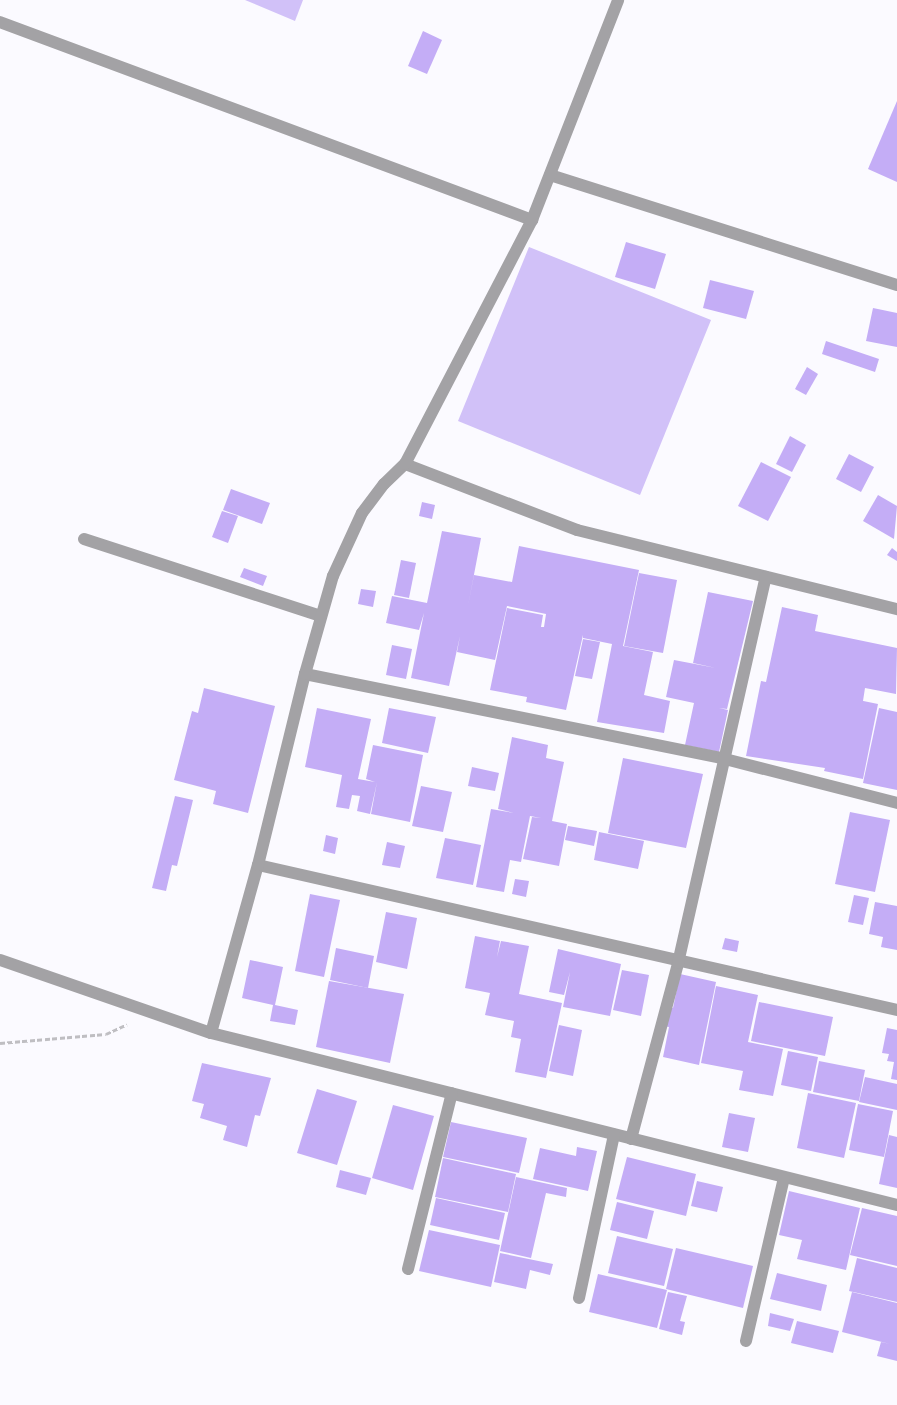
<!DOCTYPE html>
<html>
<head>
<meta charset="utf-8">
<style>
	body { margin:0 }
	#map { position:relative; width:897px; height:1405px; overflow:hidden; background:#fbfaff; font-family:Literata,serif }
	div>[style] { position:absolute }
	.green>* { inset:0; background:#d1c1f8 }
	.building>* { inset:0; background:#c4adf6 }
	.path>* { height:3px; margin-top:-1.5px; transform-origin:0; background:repeating-linear-gradient(90deg,#bfbec2 0 5px,transparent 0 7.5px) }
	.service>* { height:12px; margin:-6px; padding:0 6px; transform-origin:6px; border-radius:6px; background:#a3a2a5 }
	.minor>* { height:12px; margin:-6px; padding:0 6px; transform-origin:6px; border-radius:6px; background:#a3a2a5 }
	span { translate:-50% -50%; white-space:nowrap; text-align:center; line-height:1.15; -webkit-text-stroke:5px #fff; paint-order:stroke }
</style>
</head>
<body>
<div id="map">
	<div class="green">
		<div style="clip-path:polygon(245px 0,303px 0,295px 21px)"></div>
		<div style="clip-path:polygon(529px 247px,711px 320px,640px 495px,458px 421px)"></div>
	</div>
	<div class="building">
		<div style="clip-path:polygon(423px 31px,442px 40px,427px 74px,408px 66px)"></div>
		<div style="clip-path:polygon(897px 101px,897px 182px,868px 169px)"></div>
		<div style="clip-path:polygon(626px 242px,666px 254px,655px 289px,615px 277px)"></div>
		<div style="clip-path:polygon(710px 280px,754px 291px,746px 319px,703px 308px)"></div>
		<div style="clip-path:polygon(873px 308px,897px 313px,897px 347px,866px 341px)"></div>
		<div style="clip-path:polygon(826px 341px,879px 359px,875px 372px,822px 354px)"></div>
		<div style="clip-path:polygon(807px 367px,818px 374px,806px 395px,795px 389px)"></div>
		<div style="clip-path:polygon(790px 436px,806px 445px,792px 472px,776px 464px)"></div>
		<div style="clip-path:polygon(849px 454px,874px 467px,861px 492px,836px 479px)"></div>
		<div style="clip-path:polygon(761px 462px,791px 477px,768px 521px,738px 506px)"></div>
		<div style="clip-path:polygon(231px 489px,270px 503px,262px 524px,223px 510px)"></div>
		<div style="clip-path:polygon(878px 495px,897px 506px,894px 539px,863px 521px)"></div>
		<div style="clip-path:polygon(422px 502px,435px 505px,432px 519px,419px 516px)"></div>
		<div style="clip-path:polygon(222px 511px,238px 516px,228px 543px,212px 537px)"></div>
		<div style="clip-path:polygon(442px 531px,481px 538px,467px 611px,474px 575px,512px 582px,519px 546px,639px 570px,623px 646px,653px 652px,644px 695px,670px 701px,664px 733px,597px 722px,612px 644px,583px 638px,583px 635px,566px 710px,526px 702px,527px 697px,490px 690px,507px 608px,543px 615px,541px 627px,544px 627px,546px 614px,507px 606px,495px 660px,457px 652px,460px 636px,449px 686px,411px 678px,424px 613px,419px 630px,386px 623px,392px 596px,427px 603px)"></div>
		<div style="clip-path:polygon(892px 548px,897px 552px,897px 561px,887px 555px)"></div>
		<div style="clip-path:polygon(401px 560px,416px 563px,409px 598px,394px 595px)"></div>
		<div style="clip-path:polygon(244px 568px,267px 576px,263px 586px,240px 577px)"></div>
		<div style="clip-path:polygon(639px 573px,677px 580px,663px 653px,624px 646px)"></div>
		<div style="clip-path:polygon(361px 589px,376px 591px,373px 607px,358px 604px)"></div>
		<div style="clip-path:polygon(708px 592px,753px 601px,727px 709px,719px 708px,728px 710px,719px 752px,685px 745px,694px 703px,666px 697px,674px 660px,716px 668px,693px 663px)"></div>
		<div style="clip-path:polygon(782px 607px,818px 615px,815px 631px,897px 648px,896px 694px,865px 688px,863px 701px,839px 696px,878px 704px,863px 779px,824px 771px,825px 768px,746px 756px,761px 681px,766px 682px)"></div>
		<div style="clip-path:polygon(583px 639px,600px 642px,592px 679px,575px 676px)"></div>
		<div style="clip-path:polygon(392px 645px,412px 649px,406px 679px,386px 675px)"></div>
		<div style="clip-path:polygon(204px 688px,275px 706px,248px 813px,213px 804px,216px 791px,174px 780px,192px 711px,198px 713px)"></div>
		<div style="clip-path:polygon(317px 708px,371px 719px,358px 779px,375px 782px,366px 779px,373px 745px,423px 755px,410px 822px,371px 814px,377px 782px,370px 814px,357px 811px,360px 796px,352px 795px,349px 809px,336px 807px,342px 775px,305px 767px)"></div>
		<div style="clip-path:polygon(389px 708px,436px 717px,428px 753px,382px 743px)"></div>
		<div style="clip-path:polygon(879px 708px,897px 712px,897px 790px,863px 783px)"></div>
		<div style="clip-path:polygon(512px 737px,548px 745px,546px 758px,564px 762px,552px 821px,567px 824px,559px 866px,523px 859px,532px 817px,541px 818px,530px 816px,521px 862px,510px 860px,504px 892px,476px 887px,491px 809px,514px 813px,498px 809px)"></div>
		<div style="clip-path:polygon(623px 758px,703px 774px,686px 848px,608px 833px)"></div>
		<div style="clip-path:polygon(472px 767px,499px 773px,495px 791px,468px 786px)"></div>
		<div style="clip-path:polygon(421px 786px,452px 792px,443px 832px,412px 826px)"></div>
		<div style="clip-path:polygon(175px 796px,193px 800px,177px 866px,172px 865px,166px 891px,152px 888px)"></div>
		<div style="clip-path:polygon(850px 812px,890px 820px,875px 892px,835px 884px)"></div>
		<div style="clip-path:polygon(568px 826px,597px 831px,594px 846px,565px 840px)"></div>
		<div style="clip-path:polygon(599px 832px,644px 841px,638px 869px,594px 860px)"></div>
		<div style="clip-path:polygon(326px 835px,338px 838px,335px 854px,323px 851px)"></div>
		<div style="clip-path:polygon(445px 838px,481px 845px,473px 885px,436px 878px)"></div>
		<div style="clip-path:polygon(387px 842px,405px 846px,400px 868px,382px 865px)"></div>
		<div style="clip-path:polygon(515px 879px,529px 881px,526px 897px,512px 894px)"></div>
		<div style="clip-path:polygon(310px 894px,340px 900px,324px 977px,295px 971px)"></div>
		<div style="clip-path:polygon(854px 895px,869px 898px,863px 925px,848px 922px)"></div>
		<div style="clip-path:polygon(875px 902px,897px 906px,897px 950px,881px 947px,883px 937px,869px 934px)"></div>
		<div style="clip-path:polygon(386px 912px,417px 918px,407px 969px,376px 962px)"></div>
		<div style="clip-path:polygon(475px 936px,500px 941px,497px 957px,501px 941px,529px 946px,519px 994px,562px 1003px,546px 1078px,515px 1072px,521px 1039px,511px 1037px,514px 1021px,485px 1015px,490px 993px,465px 988px)"></div>
		<div style="clip-path:polygon(725px 938px,739px 941px,737px 952px,722px 949px)"></div>
		<div style="clip-path:polygon(336px 948px,374px 956px,368px 988px,330px 980px)"></div>
		<div style="clip-path:polygon(558px 949px,621px 964px,610px 1016px,563px 1007px,570px 972px,564px 995px,549px 992px)"></div>
		<div style="clip-path:polygon(250px 960px,283px 967px,275px 1005px,298px 1010px,295px 1025px,270px 1021px,273px 1005px,242px 998px)"></div>
		<div style="clip-path:polygon(622px 970px,649px 975px,641px 1016px,613px 1010px)"></div>
		<div style="clip-path:polygon(680px 974px,716px 982px,699px 1065px,663px 1057px,669px 1027px,663px 1026px,667px 1006px,673px 1008px)"></div>
		<div style="clip-path:polygon(329px 981px,404px 994px,390px 1063px,316px 1047px)"></div>
		<div style="clip-path:polygon(716px 986px,758px 995px,748px 1042px,783px 1049px,773px 1096px,739px 1090px,743px 1071px,701px 1063px)"></div>
		<div style="clip-path:polygon(759px 1002px,833px 1017px,825px 1056px,751px 1041px)"></div>
		<div style="clip-path:polygon(559px 1025px,582px 1030px,573px 1076px,549px 1071px)"></div>
		<div style="clip-path:polygon(887px 1028px,897px 1030px,897px 1080px,891px 1079px,894px 1062px,887px 1061px,889px 1054px,882px 1053px)"></div>
		<div style="clip-path:polygon(788px 1051px,818px 1057px,811px 1091px,781px 1085px)"></div>
		<div style="clip-path:polygon(819px 1061px,865px 1070px,859px 1101px,813px 1092px)"></div>
		<div style="clip-path:polygon(202px 1063px,271px 1078px,260px 1116px,255px 1115px,247px 1147px,223px 1140px,227px 1126px,200px 1118px,204px 1104px,192px 1101px)"></div>
		<div style="clip-path:polygon(865px 1077px,897px 1084px,897px 1110px,859px 1102px)"></div>
		<div style="clip-path:polygon(317px 1089px,357px 1101px,337px 1165px,297px 1153px)"></div>
		<div style="clip-path:polygon(808px 1093px,856px 1103px,844px 1158px,797px 1148px)"></div>
		<div style="clip-path:polygon(858px 1104px,893px 1111px,884px 1157px,849px 1150px)"></div>
		<div style="clip-path:polygon(393px 1105px,434px 1116px,413px 1190px,372px 1178px)"></div>
		<div style="clip-path:polygon(729px 1113px,755px 1118px,748px 1152px,722px 1147px)"></div>
		<div style="clip-path:polygon(451px 1122px,527px 1138px,519px 1173px,443px 1157px)"></div>
		<div style="clip-path:polygon(889px 1135px,897px 1137px,897px 1188px,879px 1184px)"></div>
		<div style="clip-path:polygon(577px 1147px,597px 1151px,588px 1191px,533px 1179px,540px 1148px,576px 1156px)"></div>
		<div style="clip-path:polygon(627px 1157px,696px 1174px,686px 1216px,616px 1199px)"></div>
		<div style="clip-path:polygon(443px 1158px,516px 1174px,508px 1212px,435px 1197px)"></div>
		<div style="clip-path:polygon(340px 1170px,371px 1178px,366px 1195px,336px 1187px)"></div>
		<div style="clip-path:polygon(516px 1177px,567px 1188px,566px 1197px,546px 1193px,531px 1258px,500px 1251px)"></div>
		<div style="clip-path:polygon(697px 1181px,723px 1187px,717px 1212px,691px 1206px)"></div>
		<div style="clip-path:polygon(789px 1191px,860px 1208px,846px 1270px,797px 1259px,802px 1240px,779px 1235px)"></div>
		<div style="clip-path:polygon(436px 1198px,505px 1213px,499px 1240px,430px 1225px)"></div>
		<div style="clip-path:polygon(617px 1202px,654px 1211px,647px 1239px,610px 1230px)"></div>
		<div style="clip-path:polygon(862px 1208px,897px 1216px,897px 1266px,850px 1255px)"></div>
		<div style="clip-path:polygon(429px 1230px,500px 1245px,491px 1287px,419px 1271px)"></div>
		<div style="clip-path:polygon(617px 1236px,673px 1249px,664px 1286px,608px 1273px)"></div>
		<div style="clip-path:polygon(676px 1248px,753px 1266px,743px 1308px,666px 1289px)"></div>
		<div style="clip-path:polygon(500px 1253px,553px 1264px,550px 1275px,530px 1270px,526px 1289px,494px 1282px)"></div>
		<div style="clip-path:polygon(857px 1258px,897px 1268px,897px 1302px,849px 1291px)"></div>
		<div style="clip-path:polygon(777px 1273px,827px 1285px,821px 1311px,770px 1299px)"></div>
		<div style="clip-path:polygon(598px 1274px,667px 1290px,657px 1328px,589px 1312px)"></div>
		<div style="clip-path:polygon(668px 1292px,687px 1296px,680px 1321px,685px 1322px,682px 1335px,659px 1329px)"></div>
		<div style="clip-path:polygon(852px 1292px,897px 1303px,897px 1361px,877px 1356px,881px 1342px,890px 1344px,842px 1332px)"></div>
		<div style="clip-path:polygon(770px 1313px,794px 1319px,790px 1331px,768px 1326px)"></div>
		<div style="clip-path:polygon(797px 1321px,839px 1331px,833px 1353px,791px 1343px)"></div>
	</div>
	<div class="path">
		<div style="left:0;top:1043px;width:106px;rotate:-4.9deg"></div>
		<div style="left:106px;top:1034px;width:23px;rotate:-25deg"></div>
	</div>
	<div class="service">
		<div style="left:84px;top:539px;width:249px;rotate:18deg"></div>
	</div>
	<div class="minor">
		<div style="left:0;top:22px;width:568px;rotate:20.41deg"></div>
		<div style="left:550px;top:175px;width:364px;rotate:17.6deg"></div>
		<div style="left:405px;top:464px;width:184px;rotate:21deg"></div>
		<div style="left:577px;top:530px;width:330px;rotate:13.9deg"></div>
		<div style="left:305px;top:674px;width:429px;rotate:11.4deg"></div>
		<div style="left:725px;top:759px;width:178px;rotate:14.3deg"></div>
		<div style="left:258px;top:865px;width:655px;rotate:12.78deg"></div>
		<div style="left:0;top:960px;width:223px;rotate:19.1deg"></div>
		<div style="left:211px;top:1033px;width:707px;rotate:14.08deg"></div>
		<div style="left:211px;top:1033px;width:174px;rotate:-74.4deg"></div>
		<div style="left:258px;top:865px;width:197px;rotate:-76.2deg"></div>
		<div style="left:305px;top:674px;width:102px;rotate:-74.1deg"></div>
		<div style="left:333px;top:576px;width:69px;rotate:-65.3deg"></div>
		<div style="left:362px;top:513px;width:36px;rotate:-53deg"></div>
		<div style="left:384px;top:484px;width:29px;rotate:-44deg"></div>
		<div style="left:405px;top:464px;width:275px;rotate:-62.5deg"></div>
		<div style="left:532px;top:220px;width:236px;rotate:-68.6deg"></div>
		<div style="left:631px;top:1139px;width:182px;rotate:-75deg"></div>
		<div style="left:678px;top:963px;width:396px;rotate:-77.2deg"></div>
		<div style="left:408px;top:1269px;width:181px;rotate:-76deg"></div>
		<div style="left:579px;top:1298px;width:167px;rotate:-77.9deg"></div>
		<div style="left:746px;top:1341px;width:167px;rotate:-76.9deg"></div>
	</div>
</div>
</body>
</html>
